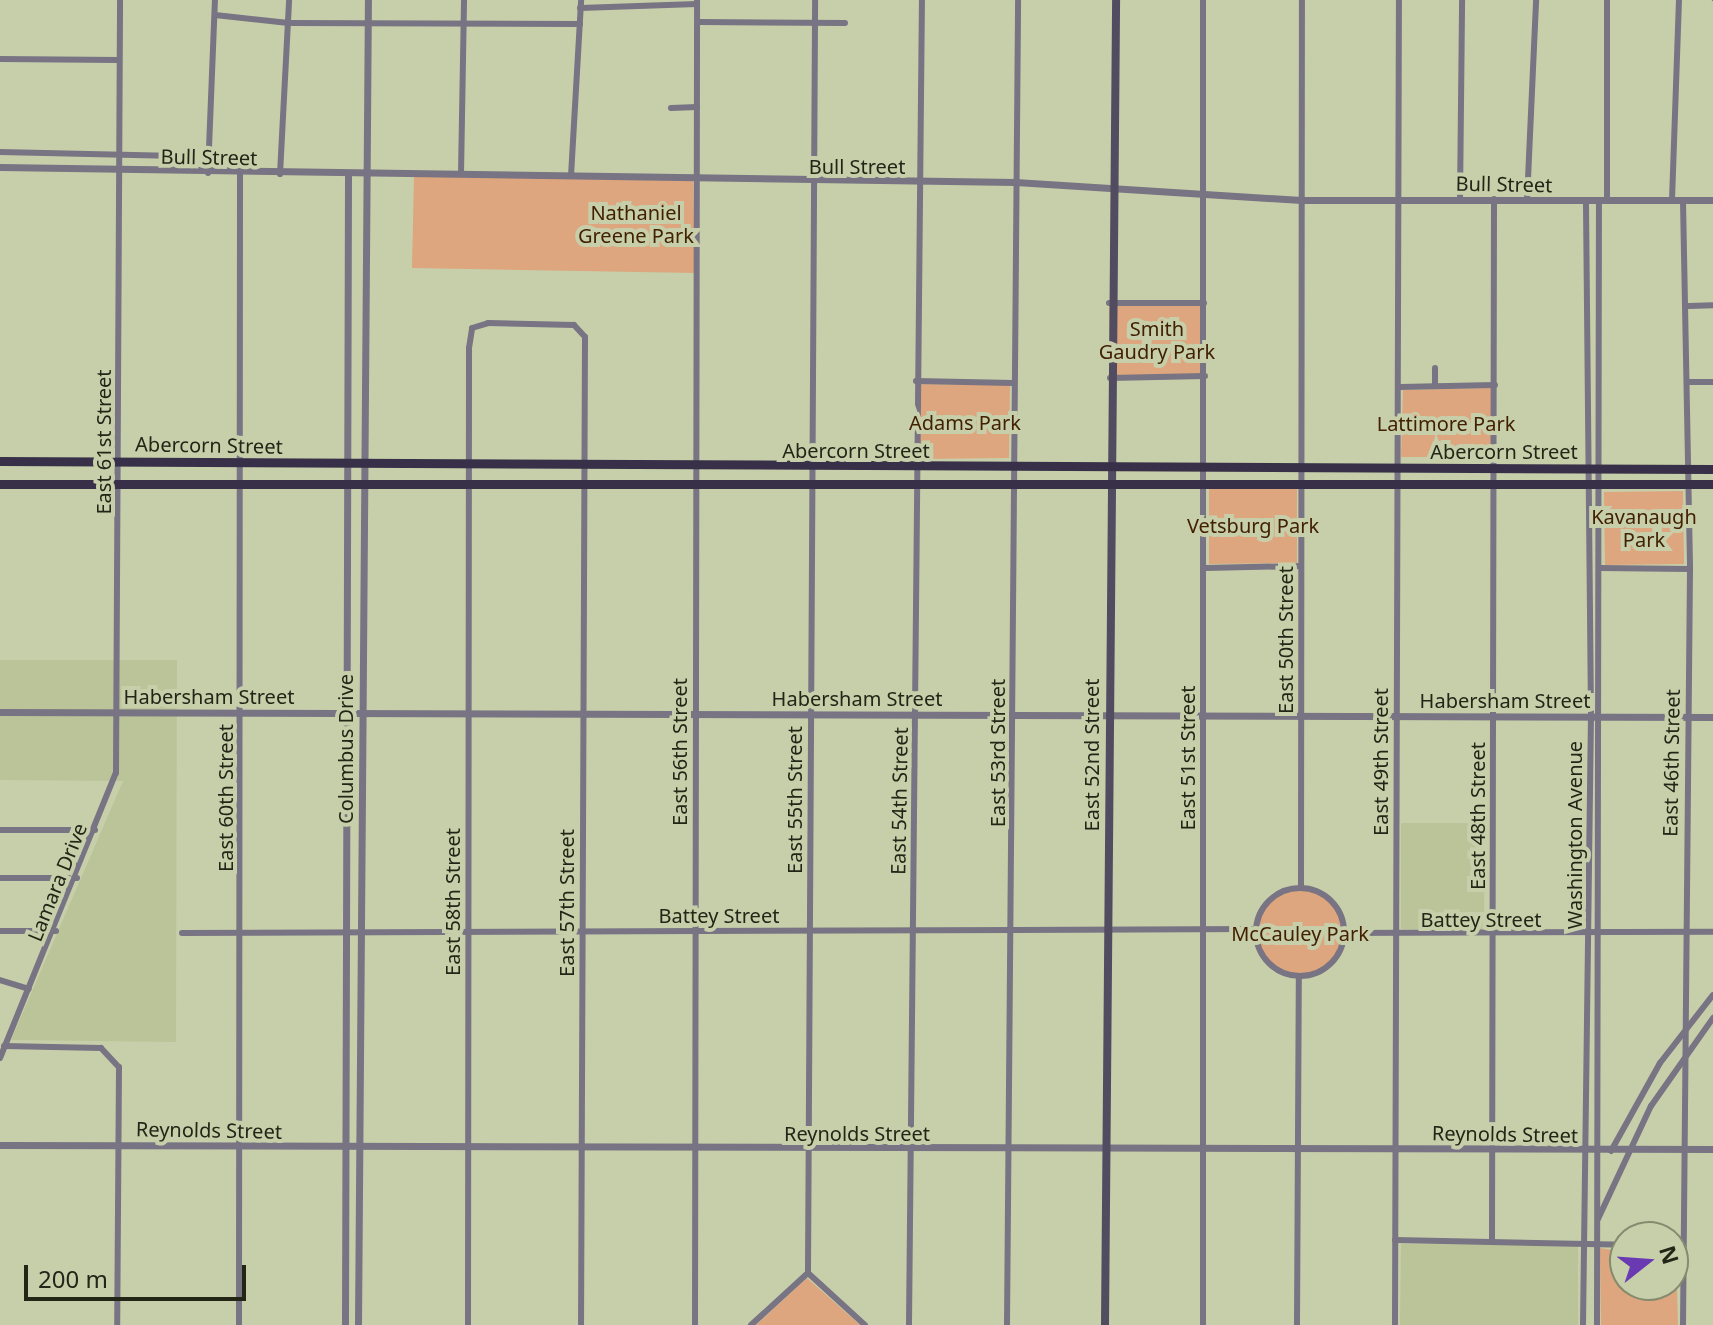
<!DOCTYPE html>
<html>
<head>
<meta charset="utf-8">
<style>
	body { margin:0 }
	#map { position:relative; width:1713px; height:1325px; overflow:hidden; background:#c7cfaa; font-family:"Noto Sans",sans-serif }
	div>[style] { position:absolute }
	.built>* { inset:0; background:#bbc498 }
	.green>* { inset:0; background:#dda67e }
	.round { border-radius:50% }
	.minor>* { height:6px; margin:-3px; padding:0 3px; transform-origin:3px; border-radius:3px; background:#787483 }
	.minor>.ring { margin:-3px; padding:0; box-sizing:content-box; background:none; border:6px solid #787483; border-radius:50% }
	.tertiary>* { height:7px; margin:-3.5px; padding:0 3.5px; transform-origin:3.5px; border-radius:3.5px; background:#787483 }
	.secondary>* { height:8px; margin:-4px; padding:0 4px; transform-origin:4px; border-radius:4px; background:#524c61 }
	.primary>* { height:9px; margin:-4.5px; padding:0 4.5px; transform-origin:4.5px; border-radius:4.5px; background:#373048 }
	.rail>* { height:2px; margin-top:-1px; transform-origin:0; background:repeating-linear-gradient(90deg,#777c62 0 14px,transparent 0 28px) }
	span { translate:-50% -50%; white-space:nowrap; text-align:center; line-height:1.15; -webkit-text-stroke:8px #c7cfaa; paint-order:stroke }
	.street-label { font-size:20px; color:#232517 }
	.park-label { font-size:20px; color:#422103 }
	.north { position:absolute; left:1609px; top:1221px; width:80px; height:80px; box-sizing:border-box; background:#c7cfaa; border:2px solid #858b6f; border-radius:50%; rotate:73deg; font-size:22px; font-weight:700; line-height:32px; text-align:center; color:#232517 }
	.north::after { content:''; display:block; margin:auto; width:28px; height:36px; background:#693ab1; clip-path:polygon(50% 0,100% 100%,50% 72%,0 100%) }
	.scale { position:absolute; left:24px; top:1265px; width:222px; height:36px; box-sizing:border-box; border:4px solid #232517; border-top:0; padding-left:10px; font-size:24px; line-height:28px; white-space:nowrap; color:#232517; -webkit-text-stroke:6px #c7cfaa; paint-order:stroke }
</style>
</head>
<body>
<div id="map">
	<div class="built">
		<div style="clip-path:polygon(0 660px,177px 660px,176px 1042px,11px 1040px,123px 781px,0 780px)"></div>
		<div style="clip-path:polygon(1401px 823px,1485px 823px,1484px 929px,1401px 929px)"></div>
		<div style="clip-path:polygon(1401px 1244px,1578px 1245px,1578px 1325px,1400px 1325px)"></div>
	</div>
	<div class="green">
		<div style="clip-path:polygon(414px 175px,693px 178px,695px 273px,412px 268px)"></div>
		<div style="clip-path:polygon(1109px 303px,1204px 303px,1205px 376px,1110px 378px)"></div>
		<div style="clip-path:polygon(919px 384px,1010px 385px,1009px 458px,920px 459px)"></div>
		<div style="clip-path:polygon(1491px 388px,1491px 457px,1401px 457px,1403px 390px)"></div>
		<div style="clip-path:polygon(1209px 486px,1297px 486px,1297px 563px,1209px 564px)"></div>
		<div style="clip-path:polygon(1683px 491px,1684px 564px,1605px 565px,1604px 492px)"></div>
		<div class="round" style="left:1256px;top:888px;width:88px;height:88px"></div>
		<div style="clip-path:polygon(1600px 1248px,1625px 1252px,1625px 1285px,1677px 1289px,1678px 1325px,1601px 1325px)"></div>
		<div style="clip-path:polygon(807px 1278px,860px 1325px,756px 1325px)"></div>
	</div>
	<div class="minor">
		<div style="left:580px;top:8px;width:117px;rotate:-2deg"></div>
		<div style="left:215px;top:15px;width:74px;rotate:6.2deg"></div>
		<div style="left:289px;top:23px;width:291px;rotate:0.2deg"></div>
		<div style="left:699px;top:22px;width:146px;rotate:0.4deg"></div>
		<div style="left:0;top:59px;width:119px;rotate:0.5deg"></div>
		<div style="left:671px;top:108px;width:26px;rotate:-2deg"></div>
		<div style="left:0;top:152px;width:178px;rotate:1.3deg"></div>
		<div style="left:208px;top:173px;width:173px;rotate:-87.7deg"></div>
		<div style="left:280px;top:174px;width:174px;rotate:-87deg"></div>
		<div style="left:461px;top:174px;width:174px;rotate:-89deg"></div>
		<div style="left:571px;top:176px;width:176px;rotate:-86.7deg"></div>
		<div style="left:1460px;top:200px;width:200px;rotate:-89.4deg"></div>
		<div style="left:1672px;top:200px;width:200px;rotate:-88deg"></div>
		<div style="left:1527px;top:201px;width:201px;rotate:-87.4deg"></div>
		<div style="left:1607px;top:201px;width:201px;rotate:-90deg"></div>
		<div style="left:1683px;top:201px;width:368px;rotate:88.9deg"></div>
		<div style="left:1690px;top:569px;width:756px;rotate:90.53deg"></div>
		<div style="left:1109px;top:303px;width:95px"></div>
		<div style="left:1689px;top:306px;width:24px;rotate:-2deg"></div>
		<div style="left:1110px;top:378px;width:95px;rotate:-1.2deg"></div>
		<div style="left:916px;top:381px;width:97px;rotate:1.2deg"></div>
		<div style="left:1688px;top:382px;width:25px"></div>
		<div style="left:1435px;top:386px;width:18px;rotate:-90deg"></div>
		<div style="left:1400px;top:387px;width:95px;rotate:-1.2deg"></div>
		<div style="left:1205px;top:568px;width:96px;rotate:-1.2deg"></div>
		<div style="left:1600px;top:568px;width:90px;rotate:0.6deg"></div>
		<div style="left:0;top:830px;width:95px"></div>
		<div style="left:0;top:878px;width:77px"></div>
		<div class="ring" style="left:1256px;top:888px;width:82px;height:82px"></div>
		<div style="left:1301px;top:888px;width:888px;rotate:-89.94deg"></div>
		<div style="left:0;top:931px;width:56px"></div>
		<div style="left:182px;top:933px;width:1074px;rotate:-0.21deg"></div>
		<div style="left:1344px;top:933px;width:369px;rotate:-0.2deg"></div>
		<div style="left:0;top:980px;width:30px;rotate:17deg"></div>
		<div style="left:4px;top:1046px;width:97px;rotate:1.2deg"></div>
		<div style="left:101px;top:1048px;width:26px;rotate:47deg"></div>
		<div style="left:119px;top:1067px;width:258px;rotate:90.4deg"></div>
		<div style="left:0;top:1058px;width:308px;rotate:-67.9deg"></div>
		<div style="left:116px;top:773px;width:773px;rotate:-89.7deg"></div>
		<div style="left:1611px;top:1151px;width:101px;rotate:-60.9deg"></div>
		<div style="left:1660px;top:1063px;width:86px;rotate:-52.1deg"></div>
		<div style="left:1598px;top:1219px;width:125px;rotate:-64.9deg"></div>
		<div style="left:1651px;top:1106px;width:108px;rotate:-54.8deg"></div>
		<div style="left:1395px;top:1240px;width:230px;rotate:1.2deg"></div>
		<div style="left:1492px;top:1241px;width:1042px;rotate:-89.89deg"></div>
		<div style="left:808px;top:1273px;width:1273px;rotate:-89.68deg"></div>
		<div style="left:808px;top:1273px;width:77px;rotate:42.4deg"></div>
		<div style="left:239px;top:1325px;width:1151px;rotate:-89.95deg"></div>
		<div style="left:468px;top:1325px;width:977px;rotate:-89.94deg"></div>
		<div style="left:469px;top:348px;width:20px;rotate:-81deg"></div>
		<div style="left:472px;top:328px;width:17px;rotate:-17deg"></div>
		<div style="left:488px;top:323px;width:86px;rotate:1.3deg"></div>
		<div style="left:574px;top:325px;width:16px;rotate:47deg"></div>
		<div style="left:585px;top:337px;width:988px;rotate:90.23deg"></div>
		<div style="left:695px;top:1325px;width:1325px;rotate:-89.91deg"></div>
		<div style="left:751px;top:1325px;width:77px;rotate:-42.4deg"></div>
		<div style="left:909px;top:1325px;width:1325px;rotate:-89.44deg"></div>
		<div style="left:1007px;top:1325px;width:1325px;rotate:-89.52deg"></div>
		<div style="left:1203px;top:1325px;width:1325px;rotate:-90deg"></div>
		<div style="left:1297px;top:1325px;width:348px;rotate:-89.7deg"></div>
		<div style="left:1395px;top:1325px;width:1325px;rotate:-89.83deg"></div>
		<div style="left:1583px;top:1325px;width:609px;rotate:-89.25deg"></div>
		<div style="left:1591px;top:716px;width:515px;rotate:-90.56deg"></div>
		<div style="left:1597px;top:1325px;width:1124px;rotate:-89.9deg"></div>
	</div>
	<div class="tertiary">
		<div style="left:0;top:167px;width:1015px;rotate:0.85deg"></div>
		<div style="left:1015px;top:182px;width:287px;rotate:3.6deg"></div>
		<div style="left:1301px;top:200px;width:412px"></div>
		<div style="left:0;top:712px;width:1713px;rotate:0.17deg"></div>
		<div style="left:0;top:1145px;width:1713px;rotate:0.13deg"></div>
		<div style="left:345px;top:1325px;width:1151px;rotate:-89.85deg"></div>
		<div style="left:358px;top:1325px;width:1325px;rotate:-89.57deg"></div>
	</div>
	<div class="secondary">
		<div style="left:1105px;top:1325px;width:1325px;rotate:-89.52deg"></div>
	</div>
	<div class="primary">
		<div style="left:0;top:461px;width:1713px;rotate:0.27deg"></div>
		<div style="left:0;top:484px;width:1713px"></div>
	</div>
	<div class="rail">
		<div style="left:1712px;top:0;width:1px;rotate:45deg"></div>
	</div>
	<div class="street-label">
		<span style="left:209px;top:157px;rotate:1deg">Bull Street</span>
		<span style="left:857px;top:166px">Bull Street</span>
		<span style="left:1504px;top:184px;rotate:1deg">Bull Street</span>
		<span style="left:103px;top:442px;rotate:-90deg">East 61st Street</span>
		<span style="left:209px;top:445px;rotate:1deg">Abercorn Street</span>
		<span style="left:856px;top:450px">Abercorn Street</span>
		<span style="left:1504px;top:451px">Abercorn Street</span>
		<span style="left:1285px;top:640px;rotate:-90deg">East 50th Street</span>
		<span style="left:209px;top:696px">Habersham Street</span>
		<span style="left:857px;top:698px">Habersham Street</span>
		<span style="left:1505px;top:700px">Habersham Street</span>
		<span style="left:345px;top:749px;rotate:-90deg">Columbus Drive</span>
		<span style="left:679px;top:752px;rotate:-90deg">East 56th Street</span>
		<span style="left:997px;top:753px;rotate:-90deg">East 53rd Street</span>
		<span style="left:1091px;top:755px;rotate:-90deg">East 52nd Street</span>
		<span style="left:1187px;top:758px;rotate:-90deg">East 51st Street</span>
		<span style="left:1380px;top:762px;rotate:-90deg">East 49th Street</span>
		<span style="left:1671px;top:763px;rotate:-89deg">East 46th Street</span>
		<span style="left:225px;top:798px;rotate:-90deg">East 60th Street</span>
		<span style="left:794px;top:800px;rotate:-90deg">East 55th Street</span>
		<span style="left:899px;top:801px;rotate:-89deg">East 54th Street</span>
		<span style="left:1477px;top:816px;rotate:-90deg">East 48th Street</span>
		<span style="left:1574px;top:835px;rotate:-90deg">Washington Avenue</span>
		<span style="left:57px;top:882px;rotate:-68deg">Lamara Drive</span>
		<span style="left:452px;top:902px;rotate:-90deg">East 58th Street</span>
		<span style="left:566px;top:903px;rotate:-90deg">East 57th Street</span>
		<span style="left:719px;top:915px">Battey Street</span>
		<span style="left:1481px;top:919px">Battey Street</span>
		<span style="left:209px;top:1130px;rotate:1deg">Reynolds Street</span>
		<span style="left:857px;top:1133px">Reynolds Street</span>
		<span style="left:1505px;top:1134px;rotate:1deg">Reynolds Street</span>
	</div>
	<div class="park-label">
		<span style="left:636px;top:224px">Nathaniel<br>Greene Park</span>
		<span style="left:1157px;top:340px">Smith<br>Gaudry Park</span>
		<span style="left:965px;top:422px">Adams Park</span>
		<span style="left:1446px;top:423px">Lattimore Park</span>
		<span style="left:1644px;top:528px">Kavanaugh<br>Park</span>
		<span style="left:1253px;top:525px">Vetsburg Park</span>
		<span style="left:1300px;top:933px">McCauley Park</span>
	</div>
	<div class="north">N</div>
	<div class="scale">200 m</div>
</div>
</body>
</html>
